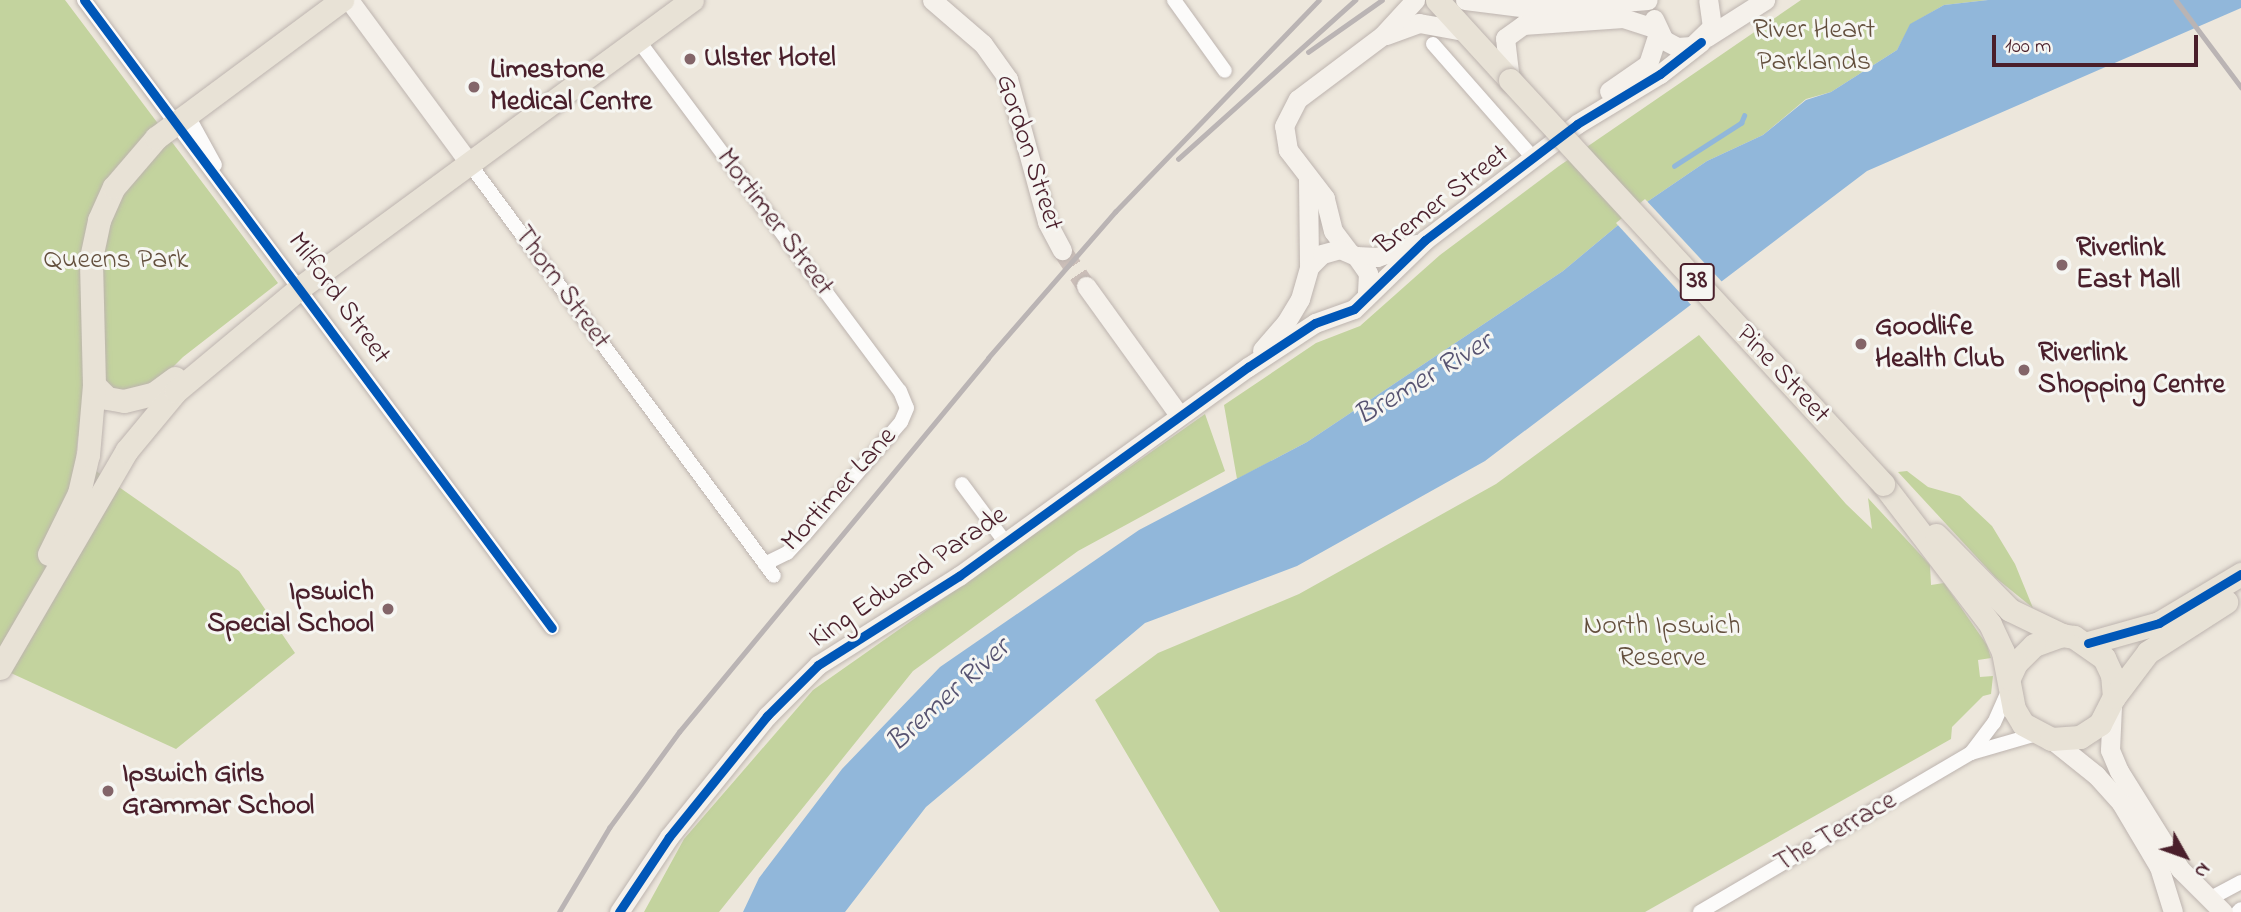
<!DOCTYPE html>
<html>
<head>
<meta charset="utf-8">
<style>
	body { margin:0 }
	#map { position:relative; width:2241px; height:912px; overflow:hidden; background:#ede7dc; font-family:"Indie Flower",sans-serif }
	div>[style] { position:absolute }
	.green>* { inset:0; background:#c3d39e }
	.water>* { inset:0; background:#91b7da }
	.pier>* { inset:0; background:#ede7dc }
	.stream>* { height:4.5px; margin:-2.25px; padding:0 2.25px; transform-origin:2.25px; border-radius:2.25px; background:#91b7da }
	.secondary-tunnel>* { height:19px; margin-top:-9.5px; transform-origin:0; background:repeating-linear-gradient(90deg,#ccbfb9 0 19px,transparent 0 29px) }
	.roads { filter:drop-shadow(0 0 2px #bdb4af) drop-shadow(0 0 2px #bdb4af) }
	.street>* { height:14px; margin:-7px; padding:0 7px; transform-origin:7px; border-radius:7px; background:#fcfbfa }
	.secondary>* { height:19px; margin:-9.5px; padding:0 9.5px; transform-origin:9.5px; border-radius:9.5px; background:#f5f1eb }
	.primary>* { height:23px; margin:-11.5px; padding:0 11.5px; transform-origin:11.5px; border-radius:11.5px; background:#e8e2d6 }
	.rail>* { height:4.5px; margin:-2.25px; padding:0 2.25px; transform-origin:2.25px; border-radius:2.25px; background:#bab4b4 }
	.bridges { filter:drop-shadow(0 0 2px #bdb4af) drop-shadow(0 0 2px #bdb4af) }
	.primary-bridge>* { height:23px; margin:-11.5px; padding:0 11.5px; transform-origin:11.5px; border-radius:11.5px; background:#e8e2d6 }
	.cycleway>* { height:9px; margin:-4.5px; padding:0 4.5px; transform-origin:4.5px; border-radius:4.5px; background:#0057b8 }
	.dots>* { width:19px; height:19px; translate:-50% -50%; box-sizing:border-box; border:4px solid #f6f6f2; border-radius:50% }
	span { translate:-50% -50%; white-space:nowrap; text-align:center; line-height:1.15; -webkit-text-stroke:6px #f6f6f2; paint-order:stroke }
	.shield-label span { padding:2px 5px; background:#f6f6f2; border:2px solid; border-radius:5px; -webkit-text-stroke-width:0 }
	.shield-label { font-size:26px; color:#4a1f2b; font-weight:700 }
	.park-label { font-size:28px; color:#64503e }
	.poi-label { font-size:28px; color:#4a1f2b; font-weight:700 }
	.left { translate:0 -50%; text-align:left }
	.right { translate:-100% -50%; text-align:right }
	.street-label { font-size:28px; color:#4a1f2b }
	.water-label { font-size:30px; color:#575371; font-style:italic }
	.north { position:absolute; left:2150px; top:821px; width:70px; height:70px; -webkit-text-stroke:5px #f6f6f2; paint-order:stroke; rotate:130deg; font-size:19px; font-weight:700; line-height:28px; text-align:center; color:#4a1f2b }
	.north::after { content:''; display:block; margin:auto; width:24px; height:32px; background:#4a1f2b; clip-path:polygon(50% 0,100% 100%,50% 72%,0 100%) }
	.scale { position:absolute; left:1992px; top:35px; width:206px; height:32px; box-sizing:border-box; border:4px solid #4a1f2b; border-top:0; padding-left:9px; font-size:21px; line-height:24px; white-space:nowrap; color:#4a1f2b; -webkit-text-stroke:5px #f6f6f2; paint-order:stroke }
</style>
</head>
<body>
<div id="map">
	<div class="green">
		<div style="clip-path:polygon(0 0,65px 0,278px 283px,183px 357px,156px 384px,118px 392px,78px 437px,76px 457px,239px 571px,295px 653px,176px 749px,0 668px)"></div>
		<div style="clip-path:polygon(1801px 0,1988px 0,1944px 5px,1911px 24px,1897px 50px,1831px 92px,1806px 99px,1763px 135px,1707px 161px,1641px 206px,1563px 271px,1307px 442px,1237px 479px,1224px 405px,1316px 343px,1360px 326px,1440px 255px,1559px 166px)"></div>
		<div style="clip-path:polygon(1699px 335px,1846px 504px,1872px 529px,1868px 498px,1930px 565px,1931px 585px,1944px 583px,1987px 645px,1991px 658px,1978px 660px,1980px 677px,1993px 676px,1991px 694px,1983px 696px,1952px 727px,1951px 739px,1645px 912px,1220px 912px,1095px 700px,1158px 653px,1299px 594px,1496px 484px)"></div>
		<div style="clip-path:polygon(1205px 414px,1225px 471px,1078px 551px,913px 671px,719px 912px,644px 912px,684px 839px,813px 690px)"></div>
		<div style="clip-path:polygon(1907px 471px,1928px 487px,1960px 496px,1992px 526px,2015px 564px,2033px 608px,1996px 578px,1898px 472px)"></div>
	</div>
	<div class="water">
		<div style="clip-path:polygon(1988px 0,2241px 0,2241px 8px,1867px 171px,1485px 461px,1297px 566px,1145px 623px,926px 807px,845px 912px,743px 912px,759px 878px,842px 769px,940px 667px,1139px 530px,1307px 442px,1563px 271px,1641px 206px,1707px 161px,1763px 135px,1806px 100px,1831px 92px,1897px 50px,1910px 24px,1944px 5px)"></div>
	</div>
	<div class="pier">
		<div style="clip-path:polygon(1645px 199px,1724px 284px,1693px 307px,1616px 223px)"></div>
	</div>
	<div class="stream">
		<div style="left:1674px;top:166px;width:80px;rotate:-32.7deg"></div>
		<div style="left:1741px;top:123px;width:8px;rotate:-67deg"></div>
	</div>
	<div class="secondary-tunnel">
		<div style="left:1062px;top:250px;width:43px;rotate:56.3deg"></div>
	</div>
	<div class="roads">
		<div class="street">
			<div style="left:84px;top:0;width:783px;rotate:53.31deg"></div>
			<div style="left:1174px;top:0;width:87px;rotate:54.3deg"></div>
			<div style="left:638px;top:40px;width:438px;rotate:53.3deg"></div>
			<div style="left:900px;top:391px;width:18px;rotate:68deg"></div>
			<div style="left:907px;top:408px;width:15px;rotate:113deg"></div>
			<div style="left:901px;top:422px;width:148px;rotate:130.6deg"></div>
			<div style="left:805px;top:534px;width:26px;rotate:133deg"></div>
			<div style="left:787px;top:553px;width:25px;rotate:154deg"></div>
			<div style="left:1433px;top:44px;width:152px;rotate:48.7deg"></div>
			<div style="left:187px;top:114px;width:58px;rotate:61.2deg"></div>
			<div style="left:469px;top:163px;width:513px;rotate:53.55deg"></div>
			<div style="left:962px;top:484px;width:72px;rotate:53.4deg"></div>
			<div style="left:1971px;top:753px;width:38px;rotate:-53deg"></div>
			<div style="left:1994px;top:723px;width:37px;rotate:-66deg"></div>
			<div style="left:2211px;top:898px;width:34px;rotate:-28deg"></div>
			<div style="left:1700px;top:912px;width:314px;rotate:-30.4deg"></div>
			<div style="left:1971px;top:753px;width:69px;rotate:-16.1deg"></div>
			<div style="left:2238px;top:912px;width:4px;rotate:-45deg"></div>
		</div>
		<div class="secondary">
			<div style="left:349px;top:0;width:202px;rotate:53.6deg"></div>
			<div style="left:932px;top:0;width:67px;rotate:40.8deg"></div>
			<div style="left:983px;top:44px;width:43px;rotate:54.5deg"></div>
			<div style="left:1008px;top:79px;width:148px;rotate:74.7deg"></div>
			<div style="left:1047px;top:222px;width:32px;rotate:62deg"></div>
			<div style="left:1465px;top:0;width:72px;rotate:7.2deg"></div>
			<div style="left:1536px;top:9px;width:112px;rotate:-4.6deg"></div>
			<div style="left:1654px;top:19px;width:23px;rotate:65deg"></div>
			<div style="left:1664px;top:40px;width:15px;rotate:28deg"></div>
			<div style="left:1677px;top:47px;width:15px;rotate:-4deg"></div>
			<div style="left:1692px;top:46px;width:28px;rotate:-44deg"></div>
			<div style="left:1712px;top:27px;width:27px;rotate:-98deg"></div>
			<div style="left:1386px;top:35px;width:35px;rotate:-20deg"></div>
			<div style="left:1419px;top:23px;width:46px;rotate:10.1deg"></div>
			<div style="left:1707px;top:37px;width:69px;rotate:-32.5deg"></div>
			<div style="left:1510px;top:80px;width:42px;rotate:-96.8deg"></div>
			<div style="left:1505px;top:38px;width:22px;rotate:-36deg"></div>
			<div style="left:1523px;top:25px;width:100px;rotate:-4deg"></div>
			<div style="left:1623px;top:18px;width:35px;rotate:18deg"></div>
			<div style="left:1609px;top:91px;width:47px;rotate:-34.7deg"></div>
			<div style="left:1648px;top:64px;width:33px;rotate:-72deg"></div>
			<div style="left:1308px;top:180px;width:87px;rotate:89.3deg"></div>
			<div style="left:1349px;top:252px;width:26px;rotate:-127deg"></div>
			<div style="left:1333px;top:231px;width:34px;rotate:-104deg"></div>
			<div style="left:1325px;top:198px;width:61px;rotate:-127.6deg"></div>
			<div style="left:1288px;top:150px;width:24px;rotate:-99deg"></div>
			<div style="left:1284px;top:126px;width:30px;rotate:-63deg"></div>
			<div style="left:1298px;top:99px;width:105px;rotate:-36.9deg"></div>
			<div style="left:1382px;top:36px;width:49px;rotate:-47.5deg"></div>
			<div style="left:1356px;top:256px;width:21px;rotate:3deg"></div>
			<div style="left:1377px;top:257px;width:41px;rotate:-18.4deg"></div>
			<div style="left:1086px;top:286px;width:159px;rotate:54.2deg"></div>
			<div style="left:1262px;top:350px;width:35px;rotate:-49deg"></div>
			<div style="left:1285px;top:324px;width:29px;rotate:-59deg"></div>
			<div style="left:1300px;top:299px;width:33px;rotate:-74deg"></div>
			<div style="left:1309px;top:267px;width:18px;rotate:-45deg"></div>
			<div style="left:1322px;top:254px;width:19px;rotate:-16deg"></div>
			<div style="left:1340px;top:249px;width:17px;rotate:24deg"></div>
			<div style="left:1356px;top:256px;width:21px;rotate:55deg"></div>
			<div style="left:1368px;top:273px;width:21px;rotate:93deg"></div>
			<div style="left:2112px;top:706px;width:44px;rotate:92.6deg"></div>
			<div style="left:2110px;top:750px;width:23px;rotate:67deg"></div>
			<div style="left:2119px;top:771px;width:115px;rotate:58.1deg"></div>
			<div style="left:2180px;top:869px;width:61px;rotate:45deg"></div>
			<div style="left:2051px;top:739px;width:58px;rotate:38.7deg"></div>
			<div style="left:2096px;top:775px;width:38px;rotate:48deg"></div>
			<div style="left:2121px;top:803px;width:74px;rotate:59.3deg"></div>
			<div style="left:2159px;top:867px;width:47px;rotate:72.7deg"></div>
			<div style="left:619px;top:912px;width:90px;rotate:-56.3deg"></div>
			<div style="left:669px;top:837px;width:156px;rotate:-51deg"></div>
			<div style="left:767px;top:716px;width:72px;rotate:-45deg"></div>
			<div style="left:818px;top:665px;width:167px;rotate:-32.3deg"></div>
			<div style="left:959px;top:576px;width:357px;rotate:-35.9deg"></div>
			<div style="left:1248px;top:367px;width:80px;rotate:-33.3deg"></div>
			<div style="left:1315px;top:323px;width:41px;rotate:-19.7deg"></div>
			<div style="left:1354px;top:309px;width:99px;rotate:-44.2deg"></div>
			<div style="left:1425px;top:240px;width:191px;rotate:-37.3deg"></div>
			<div style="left:1577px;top:124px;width:97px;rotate:-31.1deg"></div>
			<div style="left:1660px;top:74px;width:52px;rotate:-38deg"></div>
		</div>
		<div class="primary">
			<div style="left:1437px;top:0;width:108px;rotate:47.6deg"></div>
			<div style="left:94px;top:385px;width:18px;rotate:45deg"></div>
			<div style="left:107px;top:398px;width:17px;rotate:10deg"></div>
			<div style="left:124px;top:401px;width:30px;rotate:-14deg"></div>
			<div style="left:153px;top:394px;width:27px;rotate:-36deg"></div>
			<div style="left:1883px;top:484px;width:176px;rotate:52.6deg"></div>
			<div style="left:1990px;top:624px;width:31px;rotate:65deg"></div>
			<div style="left:2003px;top:652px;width:58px;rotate:79.1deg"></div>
			<div style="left:2014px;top:709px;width:17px;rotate:59deg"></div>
			<div style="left:2023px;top:724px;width:32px;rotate:28deg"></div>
			<div style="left:2051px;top:739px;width:29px;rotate:-4deg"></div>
			<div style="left:2080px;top:737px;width:24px;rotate:-33deg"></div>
			<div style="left:2100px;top:724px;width:30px;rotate:-63deg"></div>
			<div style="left:2114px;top:697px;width:22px;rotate:-95deg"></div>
			<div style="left:2112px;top:675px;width:19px;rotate:-115deg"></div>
			<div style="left:2104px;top:658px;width:37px;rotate:-145deg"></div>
			<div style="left:2074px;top:637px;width:12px;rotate:-171deg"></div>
			<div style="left:2062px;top:635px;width:30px;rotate:160deg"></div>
			<div style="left:2034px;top:645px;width:25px;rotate:135deg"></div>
			<div style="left:2016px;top:663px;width:17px;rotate:115deg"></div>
			<div style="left:1936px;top:535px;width:105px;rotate:45.4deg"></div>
			<div style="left:2010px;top:610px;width:58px;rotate:25.7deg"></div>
			<div style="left:49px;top:554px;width:68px;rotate:-63.8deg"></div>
			<div style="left:79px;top:493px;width:39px;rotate:-77deg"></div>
			<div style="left:88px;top:455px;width:70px;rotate:-85.1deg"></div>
			<div style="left:94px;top:385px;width:127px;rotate:-91.4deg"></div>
			<div style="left:91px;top:258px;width:39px;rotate:-78deg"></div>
			<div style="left:99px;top:220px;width:36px;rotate:-66deg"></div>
			<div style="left:114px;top:187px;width:65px;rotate:-49.4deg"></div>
			<div style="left:156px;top:138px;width:232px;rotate:-36.6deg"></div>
			<div style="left:2088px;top:643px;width:74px;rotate:-15.7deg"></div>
			<div style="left:2159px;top:623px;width:96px;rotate:-30.9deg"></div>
			<div style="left:0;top:668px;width:252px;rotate:-59.8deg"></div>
			<div style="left:127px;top:450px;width:77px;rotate:-50.3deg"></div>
			<div style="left:176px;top:391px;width:163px;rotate:-39.8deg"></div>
			<div style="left:301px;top:287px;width:485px;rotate:-36.3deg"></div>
			<div style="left:2114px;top:697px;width:56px;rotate:-52.9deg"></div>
			<div style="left:2148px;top:652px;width:93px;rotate:-32.7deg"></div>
		</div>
	</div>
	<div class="rail">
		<div style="left:2176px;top:0;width:109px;rotate:53.2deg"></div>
		<div style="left:1308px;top:52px;width:90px;rotate:-35.1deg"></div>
		<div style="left:1178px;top:159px;width:238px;rotate:-41.9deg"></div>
		<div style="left:559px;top:912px;width:98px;rotate:-59.2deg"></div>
		<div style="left:609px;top:828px;width:119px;rotate:-53.9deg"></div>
		<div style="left:679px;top:732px;width:485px;rotate:-50.4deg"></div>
		<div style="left:988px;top:358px;width:194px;rotate:-49deg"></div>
		<div style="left:1115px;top:212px;width:294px;rotate:-46.1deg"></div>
	</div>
	<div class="bridges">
		<div class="primary-bridge">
			<div style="left:1510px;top:80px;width:550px;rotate:47.28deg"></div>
		</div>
	</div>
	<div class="cycleway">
		<div style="left:84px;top:0;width:783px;rotate:53.31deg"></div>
		<div style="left:2088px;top:643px;width:74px;rotate:-15.7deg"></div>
		<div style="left:2159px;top:623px;width:96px;rotate:-30.9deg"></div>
		<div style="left:619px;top:912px;width:90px;rotate:-56.3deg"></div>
		<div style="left:669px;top:837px;width:156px;rotate:-51deg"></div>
		<div style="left:767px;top:716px;width:72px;rotate:-45deg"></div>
		<div style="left:818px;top:665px;width:167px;rotate:-32.3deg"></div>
		<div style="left:959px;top:576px;width:357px;rotate:-35.9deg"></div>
		<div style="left:1248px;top:367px;width:80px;rotate:-33.3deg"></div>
		<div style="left:1315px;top:323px;width:41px;rotate:-19.7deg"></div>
		<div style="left:1354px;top:309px;width:99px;rotate:-44.2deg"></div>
		<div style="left:1425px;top:240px;width:191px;rotate:-37.3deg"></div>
		<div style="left:1577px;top:124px;width:97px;rotate:-31.1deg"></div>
		<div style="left:1660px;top:74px;width:52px;rotate:-38deg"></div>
	</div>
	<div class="dots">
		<div style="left:690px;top:59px;background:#836569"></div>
		<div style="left:474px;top:87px;background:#836569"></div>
		<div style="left:2062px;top:265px;background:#836569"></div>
		<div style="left:1861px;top:344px;background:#836569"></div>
		<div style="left:2024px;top:370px;background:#836569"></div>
		<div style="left:388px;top:609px;background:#836569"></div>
		<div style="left:108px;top:791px;background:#836569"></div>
	</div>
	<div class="shield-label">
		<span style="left:1697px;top:282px">38</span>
	</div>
	<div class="park-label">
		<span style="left:1814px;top:47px">River Heart<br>Parklands</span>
		<span style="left:116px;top:261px">Queens Park</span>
		<span style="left:1662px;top:643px">North Ipswich<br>Reserve</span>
	</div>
	<div class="poi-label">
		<span class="left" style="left:704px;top:59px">Ulster Hotel</span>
		<span class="left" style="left:490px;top:87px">Limestone<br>Medical Centre</span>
		<span class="left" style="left:2076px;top:265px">Riverlink<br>East Mall</span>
		<span class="left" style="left:1875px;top:344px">Goodlife<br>Health Club</span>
		<span class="left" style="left:2038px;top:370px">Riverlink<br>Shopping Centre</span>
		<span class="right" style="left:374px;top:609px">Ipswich<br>Special School</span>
		<span class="left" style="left:122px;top:791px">Ipswich Girls<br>Grammar School</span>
	</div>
	<div class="street-label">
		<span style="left:1028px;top:153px;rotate:72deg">Gordon Street</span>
		<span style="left:1443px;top:201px;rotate:-38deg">Bremer Street</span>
		<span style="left:774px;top:223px;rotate:53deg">Mortimer Street</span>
		<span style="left:561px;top:288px;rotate:54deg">Thorn Street</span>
		<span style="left:338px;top:299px;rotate:54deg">Milford Street</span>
		<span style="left:1782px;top:375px;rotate:47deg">Pine Street</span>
		<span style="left:840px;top:490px;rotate:-48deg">Mortimer Lane</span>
		<span style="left:909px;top:578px;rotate:-34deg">King Edward Parade</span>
		<span style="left:1836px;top:833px;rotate:-30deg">The Terrace</span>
	</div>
	<div class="water-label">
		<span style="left:1424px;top:380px;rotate:-31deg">Bremer River</span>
		<span style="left:949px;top:696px;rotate:-42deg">Bremer River</span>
	</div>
	<div class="north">N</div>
	<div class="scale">100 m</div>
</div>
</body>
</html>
